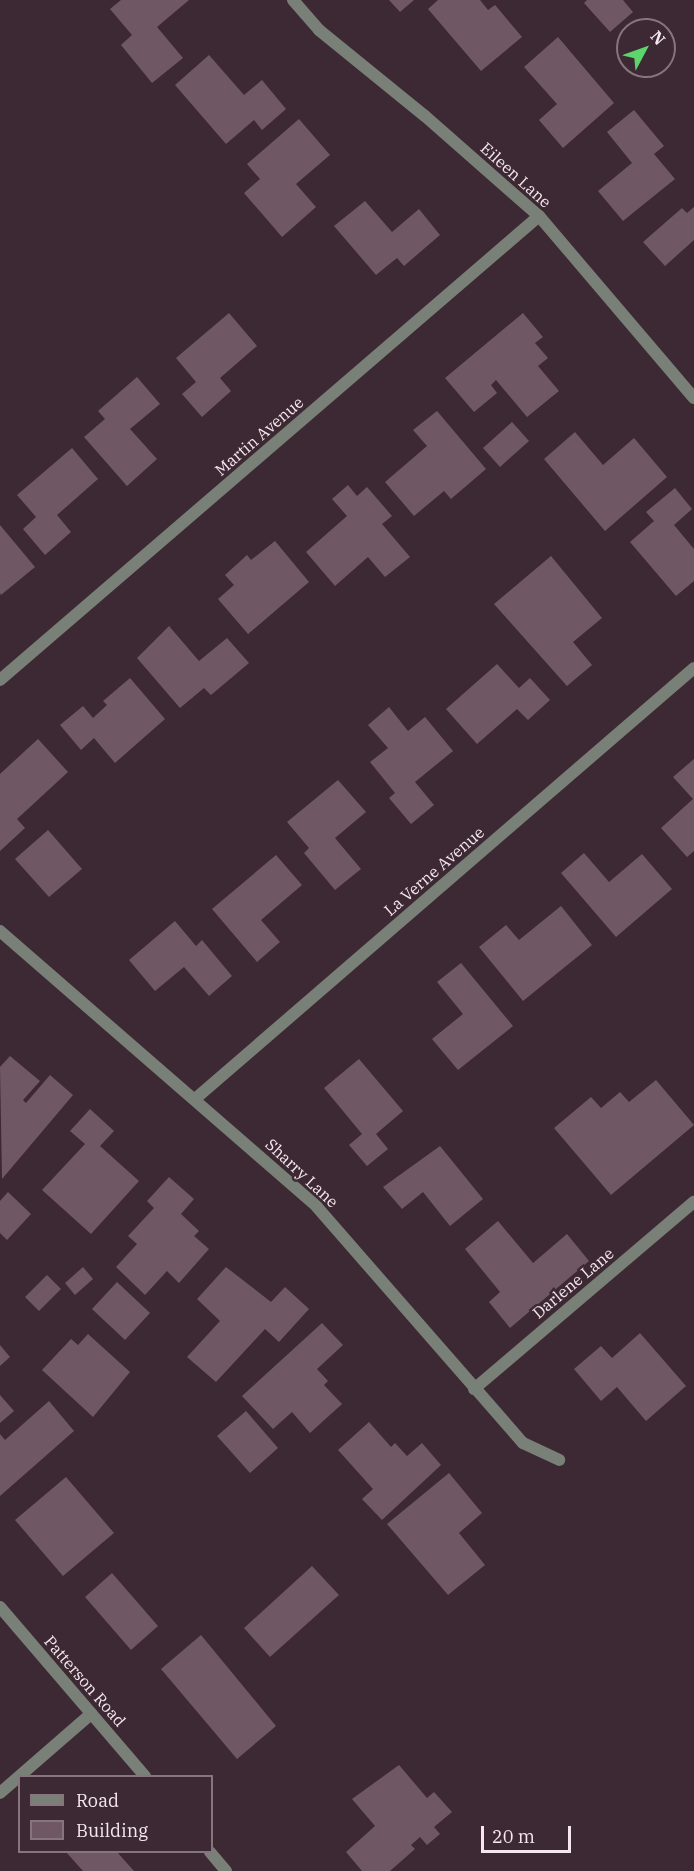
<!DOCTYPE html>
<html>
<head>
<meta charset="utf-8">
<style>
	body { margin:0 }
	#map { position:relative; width:694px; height:1871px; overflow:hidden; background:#3d2933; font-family:"IBM Plex Serif",serif }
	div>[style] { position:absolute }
	.building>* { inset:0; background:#6f5863 }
	.minor>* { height:12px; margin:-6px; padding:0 6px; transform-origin:6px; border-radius:6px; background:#788078 }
	.tertiary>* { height:12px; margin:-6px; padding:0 6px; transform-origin:6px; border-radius:6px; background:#788078 }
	span { translate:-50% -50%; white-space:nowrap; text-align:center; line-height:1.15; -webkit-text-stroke:5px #3d2933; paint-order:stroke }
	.street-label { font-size:16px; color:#f5e7ed }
	.legend { position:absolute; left:18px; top:1775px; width:195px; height:78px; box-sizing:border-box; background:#3d2933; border:2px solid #87757d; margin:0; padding:8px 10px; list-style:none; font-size:18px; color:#f5e7ed }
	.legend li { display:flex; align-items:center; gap:12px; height:30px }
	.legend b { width:30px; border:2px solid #87757d }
	.north { position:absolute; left:616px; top:18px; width:60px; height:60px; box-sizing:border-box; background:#3d2933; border:2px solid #87757d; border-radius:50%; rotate:49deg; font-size:16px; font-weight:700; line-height:24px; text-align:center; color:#f5e7ed }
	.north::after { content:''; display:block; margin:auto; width:21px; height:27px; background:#5dd56d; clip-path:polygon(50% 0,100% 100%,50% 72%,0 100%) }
	.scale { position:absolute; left:481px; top:1826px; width:90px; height:27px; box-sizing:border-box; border:3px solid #f5e7ed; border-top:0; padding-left:8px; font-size:18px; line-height:21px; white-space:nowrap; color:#f5e7ed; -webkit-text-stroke:4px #3d2933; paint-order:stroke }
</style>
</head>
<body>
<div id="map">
	<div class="building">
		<div style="clip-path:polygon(121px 0,189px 0,157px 27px,183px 58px,152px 83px,121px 45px,132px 35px,110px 9px)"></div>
		<div style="clip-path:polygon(389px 0,414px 0,400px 12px)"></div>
		<div style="clip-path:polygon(438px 0,480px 0,488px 10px,495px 5px,522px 37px,481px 71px,428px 9px)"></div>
		<div style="clip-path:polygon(587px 0,623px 0,633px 12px,610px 32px,584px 3px)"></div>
		<div style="clip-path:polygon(558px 37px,614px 103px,563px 148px,539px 120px,557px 104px,524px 67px)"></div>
		<div style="clip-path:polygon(209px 55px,244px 95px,262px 80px,286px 109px,262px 130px,254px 120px,226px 144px,175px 85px)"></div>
		<div style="clip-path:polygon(634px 110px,664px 146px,654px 154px,675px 179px,623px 221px,598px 191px,632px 163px,607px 132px)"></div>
		<div style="clip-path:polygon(299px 119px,330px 155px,296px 184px,316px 207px,282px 237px,244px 193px,260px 179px,247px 164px)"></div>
		<div style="clip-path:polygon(365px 201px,392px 232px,419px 209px,440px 235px,404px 266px,397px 258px,376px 275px,334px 226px)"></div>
		<div style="clip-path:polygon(694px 207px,694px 240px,665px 266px,643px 242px,682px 208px,687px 213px)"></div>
		<div style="clip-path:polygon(229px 313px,257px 346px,220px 378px,231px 391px,202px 417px,182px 394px,196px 382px,176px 358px)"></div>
		<div style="clip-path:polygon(523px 313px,543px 337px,535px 343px,548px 358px,538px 366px,559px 391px,527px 417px,496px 380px,491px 385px,497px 393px,474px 412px,445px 378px)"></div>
		<div style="clip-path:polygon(137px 377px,160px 404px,130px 429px,157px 459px,127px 486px,84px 437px,105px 419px,98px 411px)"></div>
		<div style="clip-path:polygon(437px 411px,486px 469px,451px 499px,444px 491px,414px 516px,385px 482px,427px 446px,413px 430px)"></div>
		<div style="clip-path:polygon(512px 422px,529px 441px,500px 467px,483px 448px)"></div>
		<div style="clip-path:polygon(575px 432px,603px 465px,634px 438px,667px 477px,605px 531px,544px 459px)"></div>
		<div style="clip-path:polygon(72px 448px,98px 479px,57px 515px,71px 532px,45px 555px,23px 529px,36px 517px,17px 495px)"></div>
		<div style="clip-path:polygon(348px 485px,357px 496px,367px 487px,392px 516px,382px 524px,410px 557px,385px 577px,368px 557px,335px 586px,306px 552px,347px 516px,332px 499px)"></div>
		<div style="clip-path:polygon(675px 488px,692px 509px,674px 525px,694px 549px,694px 581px,676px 596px,630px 542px,654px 521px,646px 512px)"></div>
		<div style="clip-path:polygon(0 525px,35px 567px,1px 595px,0 593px)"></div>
		<div style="clip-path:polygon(275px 541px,309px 582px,248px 634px,218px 599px,234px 585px,225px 575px,247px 555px,251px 560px)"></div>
		<div style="clip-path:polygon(551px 556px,602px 618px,573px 642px,592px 665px,567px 686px,494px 604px)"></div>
		<div style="clip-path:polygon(169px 626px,199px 661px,227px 638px,249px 663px,211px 695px,204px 688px,180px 708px,137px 658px)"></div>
		<div style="clip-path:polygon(497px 664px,519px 688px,530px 678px,550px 700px,528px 720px,517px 709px,477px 744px,446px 709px)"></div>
		<div style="clip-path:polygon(130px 678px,165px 719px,115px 763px,94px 738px,81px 750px,60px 725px,83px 706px,93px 718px,107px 705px,103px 701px)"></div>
		<div style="clip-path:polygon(389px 707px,408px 731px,425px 717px,453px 751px,415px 782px,434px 805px,411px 824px,389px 798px,395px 793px,370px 762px,388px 748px,368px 725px)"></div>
		<div style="clip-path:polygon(38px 739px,68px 772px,17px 819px,25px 828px,0 851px,0 774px)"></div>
		<div style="clip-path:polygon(694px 759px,694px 851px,687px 857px,661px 828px,693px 799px,673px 777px)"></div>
		<div style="clip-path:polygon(338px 780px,366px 812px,335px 838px,361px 869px,335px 890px,304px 853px,309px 848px,287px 822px)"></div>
		<div style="clip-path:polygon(48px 830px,82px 869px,49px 897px,15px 859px)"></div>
		<div style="clip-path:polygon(584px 853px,609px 882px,642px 854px,672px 889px,616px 937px,561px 873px)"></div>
		<div style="clip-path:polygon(276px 855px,302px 885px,261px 920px,280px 942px,257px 962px,212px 909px)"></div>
		<div style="clip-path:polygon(561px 906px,592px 945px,523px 1001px,479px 947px,506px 925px,519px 940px)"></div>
		<div style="clip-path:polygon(175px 921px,196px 946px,202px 940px,232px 976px,209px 996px,184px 967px,155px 991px,129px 960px)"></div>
		<div style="clip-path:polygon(461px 963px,513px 1026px,458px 1070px,432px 1039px,463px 1014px,437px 982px)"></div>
		<div style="clip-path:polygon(10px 1056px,40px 1081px,23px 1100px,26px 1103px,50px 1075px,73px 1095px,2px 1179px,0 1067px)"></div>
		<div style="clip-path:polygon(359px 1059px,403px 1111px,376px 1134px,388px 1149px,367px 1166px,349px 1145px,362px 1134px,324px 1088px)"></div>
		<div style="clip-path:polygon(656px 1080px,694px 1125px,611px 1195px,554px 1128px,591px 1097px,601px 1108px,620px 1092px,629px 1102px)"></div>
		<div style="clip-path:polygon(90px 1109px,114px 1131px,100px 1146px,139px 1181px,91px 1234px,42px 1190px,85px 1144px,70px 1131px)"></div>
		<div style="clip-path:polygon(440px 1146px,483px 1199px,450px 1226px,423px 1192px,402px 1209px,383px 1187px)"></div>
		<div style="clip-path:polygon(169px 1177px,194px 1199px,181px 1214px,199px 1231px,194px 1236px,209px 1249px,179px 1283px,167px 1271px,145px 1295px,116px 1267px,137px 1244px,128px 1236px,154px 1208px,147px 1201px)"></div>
		<div style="clip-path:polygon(8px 1192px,31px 1214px,7px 1240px,0 1233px,0 1201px)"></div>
		<div style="clip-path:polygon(498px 1221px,533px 1263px,567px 1234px,589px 1261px,510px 1328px,489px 1302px,500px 1292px,465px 1249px)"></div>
		<div style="clip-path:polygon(83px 1267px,93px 1279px,75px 1295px,65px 1283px)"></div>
		<div style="clip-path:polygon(226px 1267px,271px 1302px,285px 1287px,309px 1309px,279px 1342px,265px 1329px,216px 1382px,187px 1357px,220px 1321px,197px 1299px)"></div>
		<div style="clip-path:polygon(47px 1275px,61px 1289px,39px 1311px,25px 1297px)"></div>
		<div style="clip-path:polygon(117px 1282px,150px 1313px,125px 1340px,92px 1309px)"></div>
		<div style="clip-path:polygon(322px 1323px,343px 1345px,317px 1369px,328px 1381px,324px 1385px,342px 1404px,310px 1433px,292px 1412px,273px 1429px,242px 1396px)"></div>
		<div style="clip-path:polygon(640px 1333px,686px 1386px,646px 1421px,617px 1387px,601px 1401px,574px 1369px,601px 1346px,612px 1358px)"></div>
		<div style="clip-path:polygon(88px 1334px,130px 1372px,93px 1417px,42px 1370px,71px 1339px,78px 1345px)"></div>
		<div style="clip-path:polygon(0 1345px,10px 1357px,0 1366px)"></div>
		<div style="clip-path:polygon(0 1395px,14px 1411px,0 1423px)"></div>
		<div style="clip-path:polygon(49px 1401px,74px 1431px,0 1496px,0 1434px,5px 1440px)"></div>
		<div style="clip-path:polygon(246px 1411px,278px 1448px,250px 1473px,217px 1436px)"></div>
		<div style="clip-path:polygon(369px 1422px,391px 1447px,395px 1443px,407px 1456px,422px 1443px,441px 1465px,382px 1520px,362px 1499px,373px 1489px,338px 1450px)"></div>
		<div style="clip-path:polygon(449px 1473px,482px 1513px,459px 1533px,485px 1565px,448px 1595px,387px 1524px)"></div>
		<div style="clip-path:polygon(66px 1477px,114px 1533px,63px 1576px,15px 1520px)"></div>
		<div style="clip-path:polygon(312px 1566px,339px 1595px,270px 1657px,244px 1628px)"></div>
		<div style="clip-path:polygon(112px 1573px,158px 1626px,131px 1650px,85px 1597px)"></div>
		<div style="clip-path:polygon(201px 1635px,276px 1726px,237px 1759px,161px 1669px)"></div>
		<div style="clip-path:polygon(399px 1765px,427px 1798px,434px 1792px,452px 1812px,434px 1827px,440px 1834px,427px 1845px,420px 1837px,411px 1845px,415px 1849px,390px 1871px,362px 1871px,346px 1852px,375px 1826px,352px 1799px)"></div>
		<div style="clip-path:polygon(66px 1852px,117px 1852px,134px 1871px,83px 1871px)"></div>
	</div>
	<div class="minor">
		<div style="left:293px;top:0;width:40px;rotate:49deg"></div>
		<div style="left:319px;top:30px;width:136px;rotate:39.1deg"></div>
		<div style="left:425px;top:116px;width:152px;rotate:41.3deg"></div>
		<div style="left:539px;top:216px;width:239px;rotate:49.6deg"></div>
		<div style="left:0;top:680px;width:711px;rotate:-40.72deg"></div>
		<div style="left:0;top:931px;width:420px;rotate:41deg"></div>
		<div style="left:317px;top:1207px;width:313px;rotate:48.9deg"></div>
		<div style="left:523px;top:1443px;width:40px;rotate:25deg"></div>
		<div style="left:195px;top:1099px;width:659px;rotate:-40.82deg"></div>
		<div style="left:474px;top:1389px;width:289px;rotate:-40.4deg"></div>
		<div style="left:0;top:1793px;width:121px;rotate:-41deg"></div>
	</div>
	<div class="tertiary">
		<div style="left:0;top:1607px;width:223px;rotate:49.4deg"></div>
		<div style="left:210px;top:1852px;width:25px;rotate:50deg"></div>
	</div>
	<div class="street-label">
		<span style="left:516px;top:175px;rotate:42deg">Eileen Lane</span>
		<span style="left:259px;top:436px;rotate:-41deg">Martin Avenue</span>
		<span style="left:434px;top:871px;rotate:-41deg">La Verne Avenue</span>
		<span style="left:302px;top:1173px;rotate:43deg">Sharry Lane</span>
		<span style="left:573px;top:1283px;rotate:-40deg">Darlene Lane</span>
		<span style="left:85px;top:1681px;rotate:49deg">Patterson Road</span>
	</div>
	<ul class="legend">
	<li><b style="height:8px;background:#788078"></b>Road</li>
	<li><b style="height:16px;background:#6f5863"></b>Building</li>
	</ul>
	<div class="north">N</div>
	<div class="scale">20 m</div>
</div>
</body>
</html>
